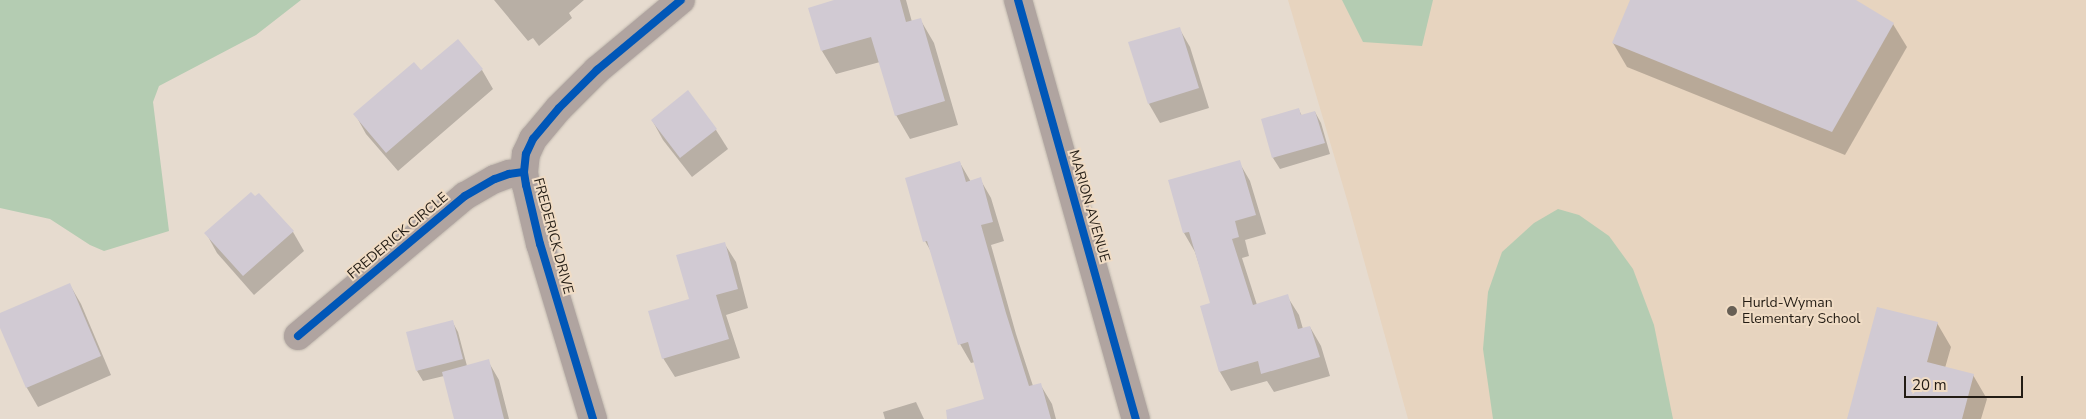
<!DOCTYPE html>
<html>
<head>
<meta charset="utf-8">
<style>
	body { margin:0 }
	#map { position:relative; width:2086px; height:419px; overflow:hidden; background:#e6dbcf; font-family:"Nunito Sans",sans-serif }
	div>[style] { position:absolute }
	.built>* { inset:0; background:#e7d4bf }
	.green>* { inset:0; background:#b4ccb2 }
	.shadow>* { inset:0; background:#0003 }
	.building>* { inset:0; background:#d1cad3 }
	.roads { filter:drop-shadow(0 0 1px #c1b9af) drop-shadow(0 0 1px #c1b9af) }
	.minor>* { height:28px; margin:-14px; padding:0 14px; transform-origin:14px; border-radius:14px; background:#b0a4a0 }
	.cycleway>* { height:8px; margin:-4px; padding:0 4px; transform-origin:4px; border-radius:4px; background:#0057b8 }
	.dots>* { width:14px; height:14px; translate:-50% -50%; box-sizing:border-box; border:2px solid #f0dcc5; border-radius:50% }
	span { translate:-50% -50%; white-space:nowrap; text-align:center; line-height:1.15; -webkit-text-stroke:4px #f0dcc5; paint-order:stroke }
	.street-label { font-size:14px; color:#231c14 }
	.poi-label { font-size:14px; color:#231c14 }
	.left { translate:0 -50%; text-align:left }
	.scale { position:absolute; left:1904px; top:376px; width:119px; height:22px; box-sizing:border-box; border:2px solid #231c14; border-top:0; padding-left:6px; font-size:15px; line-height:18px; white-space:nowrap; color:#231c14; -webkit-text-stroke:4px #f0dcc5; paint-order:stroke }
</style>
</head>
<body>
<div id="map">
	<div class="built">
		<div style="clip-path:polygon(1288px 0,2086px 0,2086px 419px,1408px 419px,1348px 203px)"></div>
	</div>
	<div class="green">
		<div style="clip-path:polygon(0 0,301px 0,256px 35px,159px 86px,153px 102px,169px 231px,104px 251px,90px 245px,50px 219px,0 208px)"></div>
		<div style="clip-path:polygon(1342px 0,1433px 0,1422px 46px,1363px 42px)"></div>
		<div style="clip-path:polygon(1558px 209px,1579px 215px,1609px 236px,1633px 269px,1654px 325px,1673px 419px,1493px 419px,1483px 349px,1488px 292px,1502px 252px,1534px 223px)"></div>
	</div>
	<div class="shadow">
		<div style="clip-path:polygon(494px 0,584px 0,569px 13px,572px 18px,539px 46px,533px 38px,528px 41px)"></div>
		<div style="clip-path:polygon(839px 0,906px 0,912px 22px,920px 19px,934px 43px,958px 125px,910px 139px,896px 115px,880px 62px,836px 74px,822px 51px)"></div>
		<div style="clip-path:polygon(1631px 0,1853px 0,1893px 24px,1907px 47px,1845px 155px,1627px 67px,1613px 43px)"></div>
		<div style="clip-path:polygon(1179px 28px,1190px 47px,1209px 108px,1160px 123px,1149px 104px)"></div>
		<div style="clip-path:polygon(457px 41px,482px 70px,493px 89px,398px 171px,366px 134px,355px 114px,421px 72px)"></div>
		<div style="clip-path:polygon(688px 92px,716px 130px,728px 149px,692px 177px,663px 140px,652px 120px)"></div>
		<div style="clip-path:polygon(1299px 110px,1302px 116px,1315px 112px,1321px 123px,1330px 154px,1280px 169px,1273px 158px)"></div>
		<div style="clip-path:polygon(1239px 162px,1250px 181px,1266px 234px,1245px 240px,1249px 256px,1242px 258px,1257px 305px,1287px 296px,1299px 315px,1303px 329px,1310px 327px,1321px 346px,1330px 376px,1274px 392px,1267px 381px,1231px 391px,1220px 372px,1201px 307px,1212px 304px,1195px 252px,1184px 233px)"></div>
		<div style="clip-path:polygon(960px 163px,971px 182px,980px 179px,991px 198px,1004px 241px,991px 245px,1016px 334px,1033px 386px,1040px 384px,1052px 404px,1056px 419px,951px 419px,986px 400px,975px 362px,971px 363px,960px 344px,933px 255px,925px 241px)"></div>
		<div style="clip-path:polygon(293px 232px,304px 251px,254px 295px,217px 253px,206px 233px)"></div>
		<div style="clip-path:polygon(724px 243px,736px 262px,748px 308px,726px 315px,740px 358px,675px 377px,663px 358px,691px 300px)"></div>
		<div style="clip-path:polygon(70px 285px,81px 304px,111px 375px,38px 407px,27px 388px,0 324px,0 314px)"></div>
		<div style="clip-path:polygon(452px 321px,458px 332px,467px 366px,488px 361px,499px 380px,509px 419px,455px 419px,444px 376px,423px 381px,417px 371px)"></div>
		<div style="clip-path:polygon(1937px 323px,1951px 347px,1945px 368px,1973px 375px,1987px 399px,1981px 419px,1849px 419px)"></div>
		<div style="clip-path:polygon(916px 402px,924px 419px,885px 419px,883px 412px)"></div>
	</div>
	<div class="building">
		<div style="clip-path:polygon(834px 0,900px 0,906px 22px,921px 18px,945px 101px,895px 116px,871px 37px,821px 51px,808px 8px)"></div>
		<div style="clip-path:polygon(1630px 0,1856px 0,1894px 23px,1832px 132px,1612px 43px)"></div>
		<div style="clip-path:polygon(1180px 27px,1199px 88px,1148px 104px,1128px 42px)"></div>
		<div style="clip-path:polygon(458px 39px,483px 69px,386px 153px,353px 114px,414px 62px,421px 70px)"></div>
		<div style="clip-path:polygon(688px 90px,717px 129px,680px 158px,651px 120px)"></div>
		<div style="clip-path:polygon(1299px 108px,1301px 115px,1315px 111px,1325px 143px,1272px 158px,1261px 119px)"></div>
		<div style="clip-path:polygon(1240px 160px,1256px 215px,1235px 221px,1239px 237px,1232px 239px,1253px 305px,1288px 294px,1298px 329px,1310px 326px,1320px 357px,1261px 374px,1258px 361px,1219px 372px,1200px 306px,1210px 303px,1189px 232px,1183px 233px,1168px 180px)"></div>
		<div style="clip-path:polygon(960px 161px,966px 182px,981px 177px,993px 222px,981px 225px,1006px 313px,1029px 386px,1041px 383px,1051px 419px,947px 419px,946px 410px,984px 399px,968px 342px,958px 345px,927px 241px,923px 242px,905px 178px)"></div>
		<div style="clip-path:polygon(251px 192px,255px 196px,259px 193px,294px 231px,243px 276px,204px 233px)"></div>
		<div style="clip-path:polygon(725px 242px,738px 289px,716px 295px,729px 339px,662px 359px,648px 311px,689px 299px,676px 255px)"></div>
		<div style="clip-path:polygon(70px 283px,101px 356px,26px 388px,0 328px,0 313px)"></div>
		<div style="clip-path:polygon(1877px 307px,1938px 322px,1927px 362px,1974px 374px,1962px 419px,1847px 419px)"></div>
		<div style="clip-path:polygon(453px 320px,463px 359px,416px 371px,406px 332px)"></div>
		<div style="clip-path:polygon(489px 359px,504px 419px,454px 419px,442px 372px)"></div>
	</div>
	<div class="roads">
		<div class="minor">
			<div style="left:1018px;top:0;width:435px;rotate:74.3deg"></div>
			<div style="left:298px;top:336px;width:218px;rotate:-40deg"></div>
			<div style="left:465px;top:196px;width:34px;rotate:-30deg"></div>
			<div style="left:495px;top:179px;width:15px;rotate:-20deg"></div>
			<div style="left:509px;top:174px;width:15px;rotate:-8deg"></div>
			<div style="left:593px;top:419px;width:183px;rotate:-106.8deg"></div>
			<div style="left:540px;top:244px;width:61px;rotate:-103.3deg"></div>
			<div style="left:526px;top:185px;width:13px;rotate:-99deg"></div>
			<div style="left:524px;top:172px;width:18px;rotate:-84deg"></div>
			<div style="left:526px;top:154px;width:17px;rotate:-65deg"></div>
			<div style="left:533px;top:139px;width:40px;rotate:-50deg"></div>
			<div style="left:559px;top:108px;width:54px;rotate:-45deg"></div>
			<div style="left:597px;top:70px;width:109px;rotate:-39.8deg"></div>
		</div>
	</div>
	<div class="cycleway">
		<div style="left:1018px;top:0;width:435px;rotate:74.3deg"></div>
		<div style="left:298px;top:336px;width:218px;rotate:-40deg"></div>
		<div style="left:465px;top:196px;width:34px;rotate:-30deg"></div>
		<div style="left:495px;top:179px;width:15px;rotate:-20deg"></div>
		<div style="left:509px;top:174px;width:15px;rotate:-8deg"></div>
		<div style="left:593px;top:419px;width:183px;rotate:-106.8deg"></div>
		<div style="left:540px;top:244px;width:61px;rotate:-103.3deg"></div>
		<div style="left:526px;top:185px;width:13px;rotate:-99deg"></div>
		<div style="left:524px;top:172px;width:18px;rotate:-84deg"></div>
		<div style="left:526px;top:154px;width:17px;rotate:-65deg"></div>
		<div style="left:533px;top:139px;width:40px;rotate:-50deg"></div>
		<div style="left:559px;top:108px;width:54px;rotate:-45deg"></div>
		<div style="left:597px;top:70px;width:109px;rotate:-39.8deg"></div>
	</div>
	<div class="dots">
		<div style="left:1732px;top:311px;background:#675f55"></div>
	</div>
	<div class="street-label">
		<span style="left:1089px;top:206px;rotate:74deg">MARION AVENUE</span>
		<span style="left:398px;top:236px;rotate:-40deg">FREDERICK CIRCLE</span>
		<span style="left:553px;top:236px;rotate:75deg">FREDERICK DRIVE</span>
	</div>
	<div class="poi-label">
		<span class="left" style="left:1742px;top:311px">Hurld-Wyman<br>Elementary School</span>
	</div>
	<div class="scale">20 m</div>
</div>
</body>
</html>
